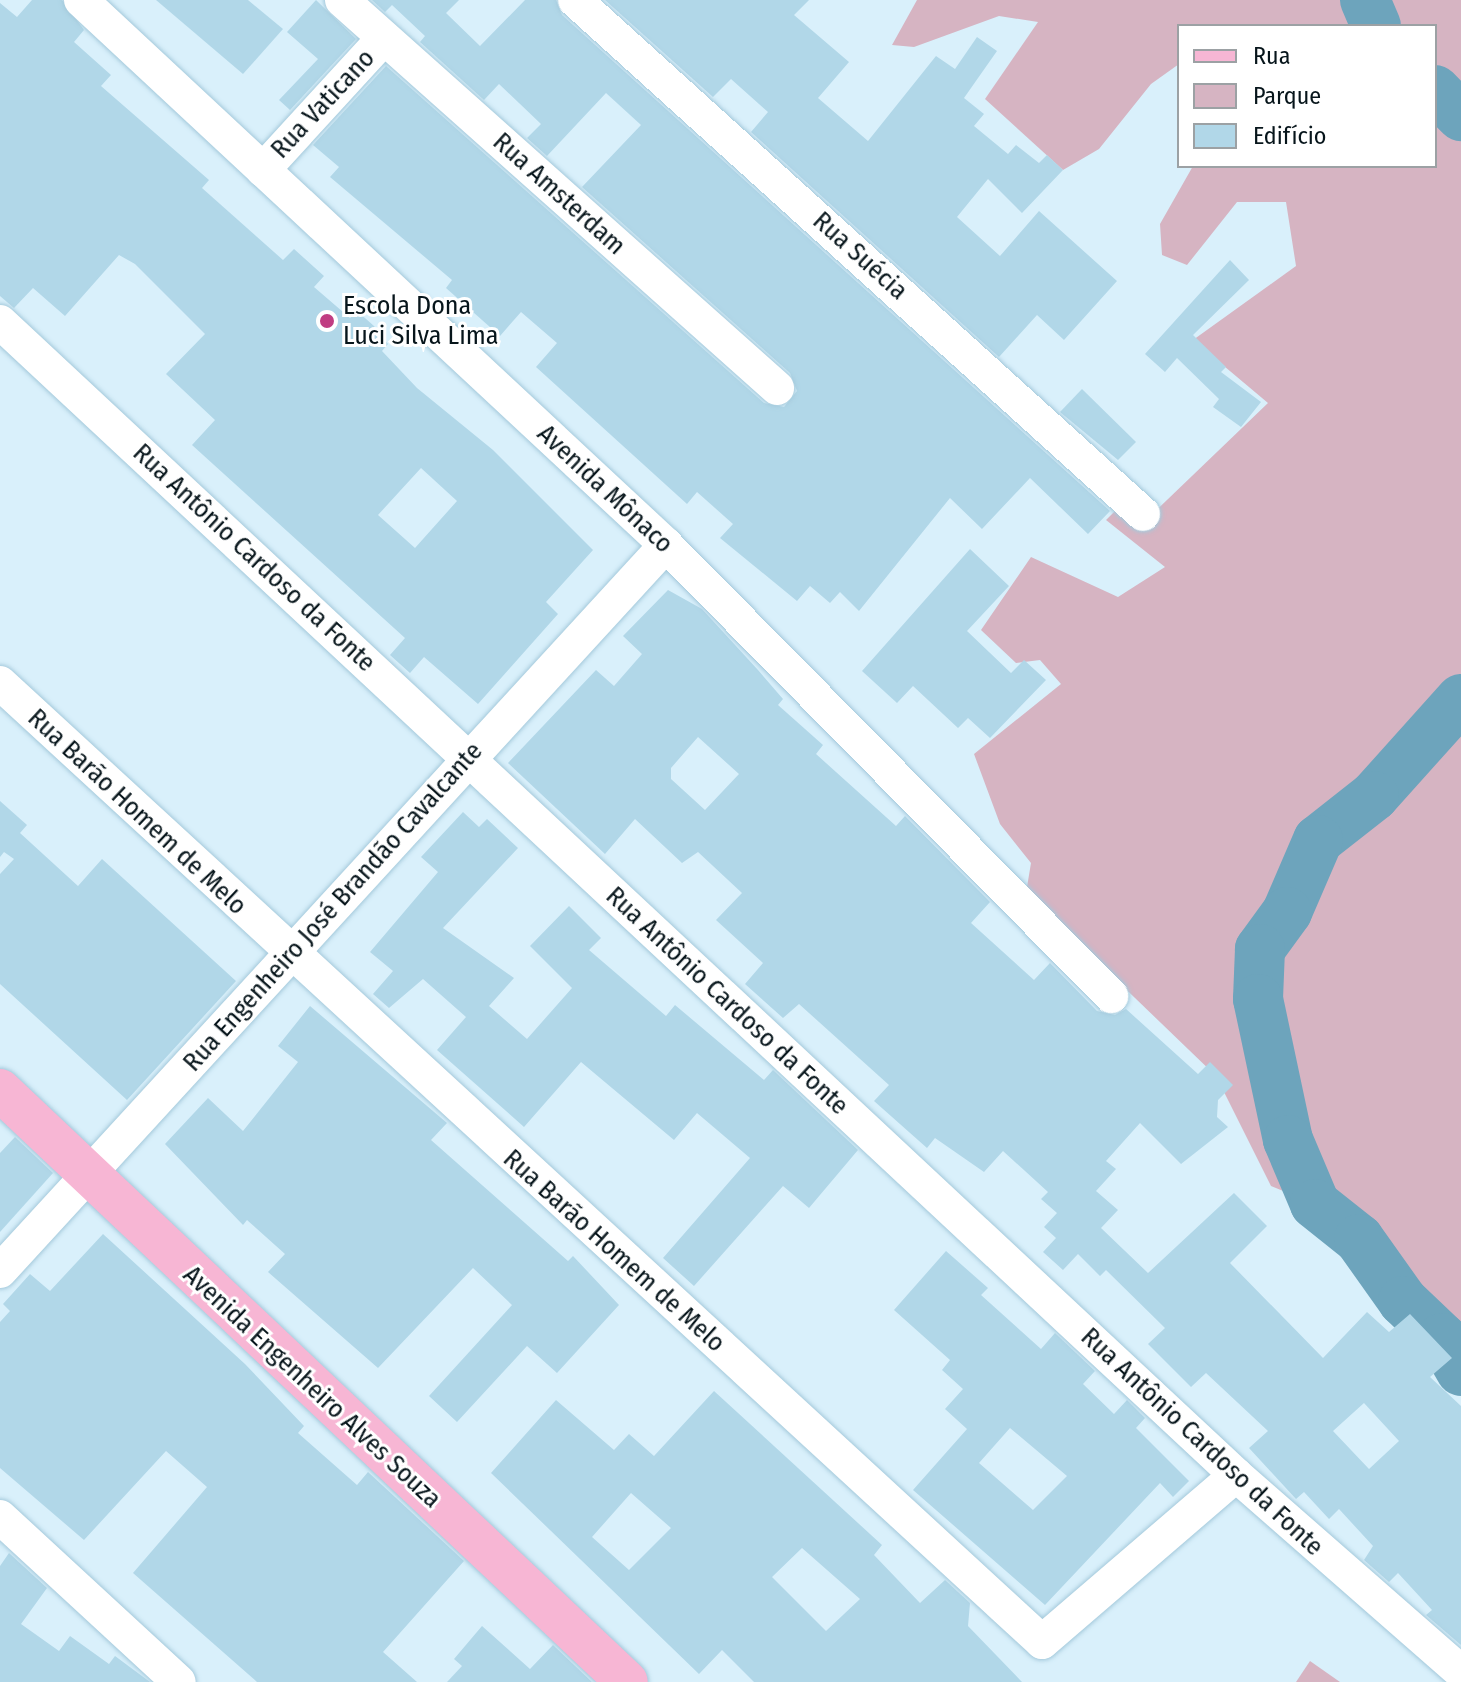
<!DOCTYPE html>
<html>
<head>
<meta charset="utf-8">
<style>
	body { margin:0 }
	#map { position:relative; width:1461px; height:1682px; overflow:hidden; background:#d9f0fb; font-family:"Fira Sans Condensed",sans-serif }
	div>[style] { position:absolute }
	.green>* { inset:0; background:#d6b4c2 }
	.river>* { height:50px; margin:-25px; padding:0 25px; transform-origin:25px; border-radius:25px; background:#6da4bc }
	.building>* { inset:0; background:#b1d7e8 }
	.roads { filter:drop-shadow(0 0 2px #a4c9db) drop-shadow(0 0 2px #a4c9db) }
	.minor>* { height:34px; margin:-17px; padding:0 17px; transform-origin:17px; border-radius:17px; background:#fff }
	.major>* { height:42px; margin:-21px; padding:0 21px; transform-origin:21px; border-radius:21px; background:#f7b6d4 }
	.dots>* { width:22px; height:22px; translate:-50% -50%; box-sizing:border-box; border:4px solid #fff; border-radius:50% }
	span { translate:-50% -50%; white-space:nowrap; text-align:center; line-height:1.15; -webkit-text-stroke:6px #fff; paint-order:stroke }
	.street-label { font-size:26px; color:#07151b }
	.poi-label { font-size:26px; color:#07151b }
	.left { translate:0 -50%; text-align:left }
	.legend { position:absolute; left:1177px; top:24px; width:260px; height:144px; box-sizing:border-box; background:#fff; border:2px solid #9ca1a4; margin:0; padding:10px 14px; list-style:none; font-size:24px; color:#07151b }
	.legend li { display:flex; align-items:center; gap:16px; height:40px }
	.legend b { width:40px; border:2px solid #9ca1a4 }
</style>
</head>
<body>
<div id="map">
	<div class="green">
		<div style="clip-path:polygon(917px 0,1461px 0,1461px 1371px,1442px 1338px,1403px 1301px,1359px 1239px,1315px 1204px,1271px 1186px,1216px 1076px,1026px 893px,1031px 863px,1000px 824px,974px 754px,1061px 684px,1040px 660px,1016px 663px,981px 630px,1031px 557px,1118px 597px,1165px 567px,1106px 520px,1119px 507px,1142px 524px,1268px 403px,1193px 340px,1296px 266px,1286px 202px,1237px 202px,1187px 265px,1162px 255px,1160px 224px,1193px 166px,1435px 166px,1435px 26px,1179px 26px,1179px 64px,1151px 84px,1099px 149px,1063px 170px,985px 99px,1038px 22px,999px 16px,914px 47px,892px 45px)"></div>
		<div style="clip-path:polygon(1310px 1661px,1340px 1682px,1296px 1682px)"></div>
	</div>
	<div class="river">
		<div style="left:1365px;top:0;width:28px;rotate:67deg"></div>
		<div style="left:1435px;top:90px;width:37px;rotate:45deg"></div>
		<div style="left:1461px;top:699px;width:130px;rotate:131.9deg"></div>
		<div style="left:1374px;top:796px;width:71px;rotate:141.8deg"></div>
		<div style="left:1318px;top:840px;width:78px;rotate:113.3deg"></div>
		<div style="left:1287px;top:912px;width:46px;rotate:126.1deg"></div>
		<div style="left:1260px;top:949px;width:50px;rotate:92.3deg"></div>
		<div style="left:1258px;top:999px;width:144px;rotate:78deg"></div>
		<div style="left:1288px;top:1140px;width:69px;rotate:67.1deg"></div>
		<div style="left:1315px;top:1204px;width:56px;rotate:38.5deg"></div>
		<div style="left:1359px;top:1239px;width:76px;rotate:54.6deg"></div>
		<div style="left:1403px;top:1301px;width:54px;rotate:43.5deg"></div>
		<div style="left:1442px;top:1338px;width:38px;rotate:60deg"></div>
	</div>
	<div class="building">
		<div style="clip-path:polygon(evenodd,32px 0,62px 0,84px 30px,74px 42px,111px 75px,101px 86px,209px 180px,202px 188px,283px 260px,294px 249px,324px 276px,314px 287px,350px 318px,357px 311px,374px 326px,388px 344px,382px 351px,417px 388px,493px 450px,593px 550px,546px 602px,558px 614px,478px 704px,424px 657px,410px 673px,390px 655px,405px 638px,192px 445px,215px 420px,166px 374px,205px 334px,135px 264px,119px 255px,65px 316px,33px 288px,14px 308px,0 296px,0 3px,17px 17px,32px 0,421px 468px,457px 501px,415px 548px,378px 515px,421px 468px)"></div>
		<div style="clip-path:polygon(156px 0,248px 0,283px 29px,243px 74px)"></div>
		<div style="clip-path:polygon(316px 0,356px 39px,290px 110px,279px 100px,318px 59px,287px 32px)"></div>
		<div style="clip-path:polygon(372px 0,459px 0,446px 13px,480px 46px,525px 0,556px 0,562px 15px,1110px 511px,1088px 534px,1030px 478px,982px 529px,950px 498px,859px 611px,840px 592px,830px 603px,810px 586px,797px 601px,720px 538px,733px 524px,697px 492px,687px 504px,536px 367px,557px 343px,521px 312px,500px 336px,446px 288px,452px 280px,330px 177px,339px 167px,313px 145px,386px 66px,764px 403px,784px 407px,797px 391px,790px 373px,582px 187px,641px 125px,606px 93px,547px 156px,527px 138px,541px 124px,499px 84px,484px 100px,420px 42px,425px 36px,392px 5px,385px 12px)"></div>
		<div style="clip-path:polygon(605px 0,809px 0,794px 15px,849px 62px,818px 98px,868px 141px,936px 56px,955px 69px,977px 37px,997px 51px,964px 98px,984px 114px,974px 126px,1008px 154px,1016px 145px,1039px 163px,1047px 155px,1063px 170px,1022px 213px,988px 179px,957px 217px,1000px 256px,1039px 211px,1117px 281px,1064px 340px,1037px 315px,999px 357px,751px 132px,768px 112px,731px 79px,713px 97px)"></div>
		<div style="clip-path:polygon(1230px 260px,1249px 280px,1193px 335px,1226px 367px,1221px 372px,1261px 402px,1241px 427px,1213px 407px,1219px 399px,1177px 358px,1165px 372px,1145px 354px)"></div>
		<div style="clip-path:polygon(1082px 389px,1136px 442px,1118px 460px,1060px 412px)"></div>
		<div style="clip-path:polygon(970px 549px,1009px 586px,967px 631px,1011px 673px,1024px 660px,1046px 680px,990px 738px,968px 718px,958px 728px,913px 686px,897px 703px,862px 671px)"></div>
		<div style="clip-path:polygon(evenodd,668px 590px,702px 609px,758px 670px,783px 699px,778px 705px,823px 745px,816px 754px,896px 826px,905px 816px,990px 902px,971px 923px,1034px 980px,1050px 963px,1097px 1011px,1115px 1015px,1126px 1009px,1198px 1074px,1210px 1062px,1233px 1085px,1218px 1100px,1217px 1117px,1228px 1127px,1181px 1164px,1140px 1123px,1106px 1161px,1116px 1169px,1096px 1191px,1118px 1210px,1101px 1228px,1148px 1273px,1234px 1193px,1267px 1226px,1230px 1263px,1323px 1358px,1367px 1312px,1389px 1332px,1410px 1314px,1452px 1358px,1430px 1377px,1461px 1406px,1461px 1645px,1426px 1615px,1432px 1610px,1398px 1573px,1389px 1582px,1364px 1560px,1373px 1546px,1339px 1509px,1329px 1519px,1304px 1492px,1296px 1499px,1249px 1448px,1268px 1431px,1206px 1373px,1191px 1387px,1148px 1344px,1165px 1328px,1106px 1270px,1100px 1276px,1078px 1254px,1063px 1270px,1043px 1252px,1056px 1238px,1044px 1227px,1057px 1213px,1041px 1199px,1048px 1192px,1003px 1151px,984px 1172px,935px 1138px,927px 1148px,874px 1101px,889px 1085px,799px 1004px,783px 1018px,745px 984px,763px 963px,716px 920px,742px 893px,698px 852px,682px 863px,635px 819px,605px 854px,508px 763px,596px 670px,614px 686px,642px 654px,623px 636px,668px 590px,698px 737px,739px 774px,705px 810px,671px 779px,671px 768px,698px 737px,668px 590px,1364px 1403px,1399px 1441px,1369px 1469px,1333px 1431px,1364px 1403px)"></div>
		<div style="clip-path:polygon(0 801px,27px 825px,20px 833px,78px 886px,102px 859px,236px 981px,127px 1100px,0 984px,0 874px,14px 859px,4px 852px,0 857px)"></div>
		<div style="clip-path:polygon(463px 812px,479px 827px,487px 819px,518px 848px,443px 928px,514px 978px,489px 1006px,527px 1039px,572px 988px,530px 946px,569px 906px,601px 938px,589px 950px,666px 1016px,675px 1005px,764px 1080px,773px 1070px,858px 1150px,809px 1208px,783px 1186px,694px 1286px,663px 1258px,750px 1158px,697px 1113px,674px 1140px,581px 1062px,524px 1127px,437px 1050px,466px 1017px,423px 979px,389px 1008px,373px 994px,393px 971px,370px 952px,438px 872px,421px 857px)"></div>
		<div style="clip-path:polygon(310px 1006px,447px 1123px,431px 1140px,568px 1261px,573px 1256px,619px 1305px,557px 1373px,527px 1346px,457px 1422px,429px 1396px,512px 1305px,473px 1268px,378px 1368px,268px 1272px,285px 1254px,247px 1220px,243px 1225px,165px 1144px,208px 1098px,243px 1131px,298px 1062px,278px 1046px)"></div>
		<div style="clip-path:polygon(15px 1137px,53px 1173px,0 1232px,0 1153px)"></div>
		<div style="clip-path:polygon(103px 1234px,245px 1364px,304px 1426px,298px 1433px,357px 1485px,368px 1472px,464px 1561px,383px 1652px,417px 1682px,257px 1682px,133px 1573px,207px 1487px,166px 1451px,84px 1540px,0 1468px,0 1322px,10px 1311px,3px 1304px,30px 1274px,50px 1291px)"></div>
		<div style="clip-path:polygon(evenodd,946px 1251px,988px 1288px,981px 1295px,1041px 1349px,1055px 1333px,1095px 1371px,1083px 1384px,1114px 1414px,1127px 1400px,1145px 1418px,1136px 1428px,1189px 1481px,1173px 1497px,1160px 1483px,1045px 1605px,913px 1490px,967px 1429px,945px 1409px,963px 1389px,942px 1370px,950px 1360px,894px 1310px,946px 1251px,1010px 1428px,1067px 1476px,1033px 1510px,979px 1463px,1010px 1428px)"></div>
		<div style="clip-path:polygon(evenodd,714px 1391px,882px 1545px,874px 1555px,920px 1603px,945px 1580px,970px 1603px,968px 1626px,1022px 1682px,754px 1682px,722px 1650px,699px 1674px,491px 1473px,556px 1400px,614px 1450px,629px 1434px,654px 1456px,714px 1391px,631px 1493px,671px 1528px,629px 1570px,592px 1537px,631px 1493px,714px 1391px,802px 1548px,860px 1599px,826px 1631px,772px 1577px,802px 1548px)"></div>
		<div style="clip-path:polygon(9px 1553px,47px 1588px,21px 1624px,59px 1651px,70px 1636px,109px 1664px,115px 1656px,150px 1682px,0 1682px,0 1566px)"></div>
		<div style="clip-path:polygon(482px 1626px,530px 1669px,553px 1645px,592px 1682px,447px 1682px,462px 1666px,454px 1659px)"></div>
	</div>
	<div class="roads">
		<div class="minor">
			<div style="left:81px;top:0;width:800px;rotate:42.97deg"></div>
			<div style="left:666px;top:545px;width:634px;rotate:45.38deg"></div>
			<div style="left:342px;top:0;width:583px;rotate:41.73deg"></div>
			<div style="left:575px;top:0;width:766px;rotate:42.14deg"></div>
			<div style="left:263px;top:170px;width:179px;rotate:-47.5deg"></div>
			<div style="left:0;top:322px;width:1690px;rotate:43.01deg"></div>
			<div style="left:1236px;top:1475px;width:299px;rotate:41.2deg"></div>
			<div style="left:0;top:683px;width:1416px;rotate:42.62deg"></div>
			<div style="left:1042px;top:1642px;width:256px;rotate:-40.7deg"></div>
			<div style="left:0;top:1271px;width:985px;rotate:-47.47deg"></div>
			<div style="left:0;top:1517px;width:243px;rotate:42.7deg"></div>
		</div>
		<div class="major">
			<div style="left:0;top:1090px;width:862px;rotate:43.36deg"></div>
		</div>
	</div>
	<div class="dots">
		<div style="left:327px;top:321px;background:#c03d82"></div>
	</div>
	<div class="street-label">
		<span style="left:323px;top:104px;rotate:-47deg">Rua Vaticano</span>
		<span style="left:559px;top:194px;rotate:42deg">Rua Amsterdam</span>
		<span style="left:860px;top:256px;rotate:42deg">Rua Suécia</span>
		<span style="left:605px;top:489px;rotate:43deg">Avenida Mônaco</span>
		<span style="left:254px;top:558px;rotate:43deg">Rua Antônio Cardoso da Fonte</span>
		<span style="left:137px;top:812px;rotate:43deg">Rua Barão Homem de Melo</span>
		<span style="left:333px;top:907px;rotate:-48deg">Rua Engenheiro José Brandão Cavalcante</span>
		<span style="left:727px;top:1001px;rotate:43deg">Rua Antônio Cardoso da Fonte</span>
		<span style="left:614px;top:1251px;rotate:42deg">Rua Barão Homem de Melo</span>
		<span style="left:312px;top:1387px;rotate:43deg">Avenida Engenheiro Alves Souza</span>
		<span style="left:1202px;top:1442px;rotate:43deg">Rua Antônio Cardoso da Fonte</span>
	</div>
	<div class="poi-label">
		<span class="left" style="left:343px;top:321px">Escola Dona<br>Luci Silva Lima</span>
	</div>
	<ul class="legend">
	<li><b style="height:10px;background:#f7b6d4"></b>Rua</li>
	<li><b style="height:22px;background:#d6b4c2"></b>Parque</li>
	<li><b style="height:22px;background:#b1d7e8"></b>Edifício</li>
	</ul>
</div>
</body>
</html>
